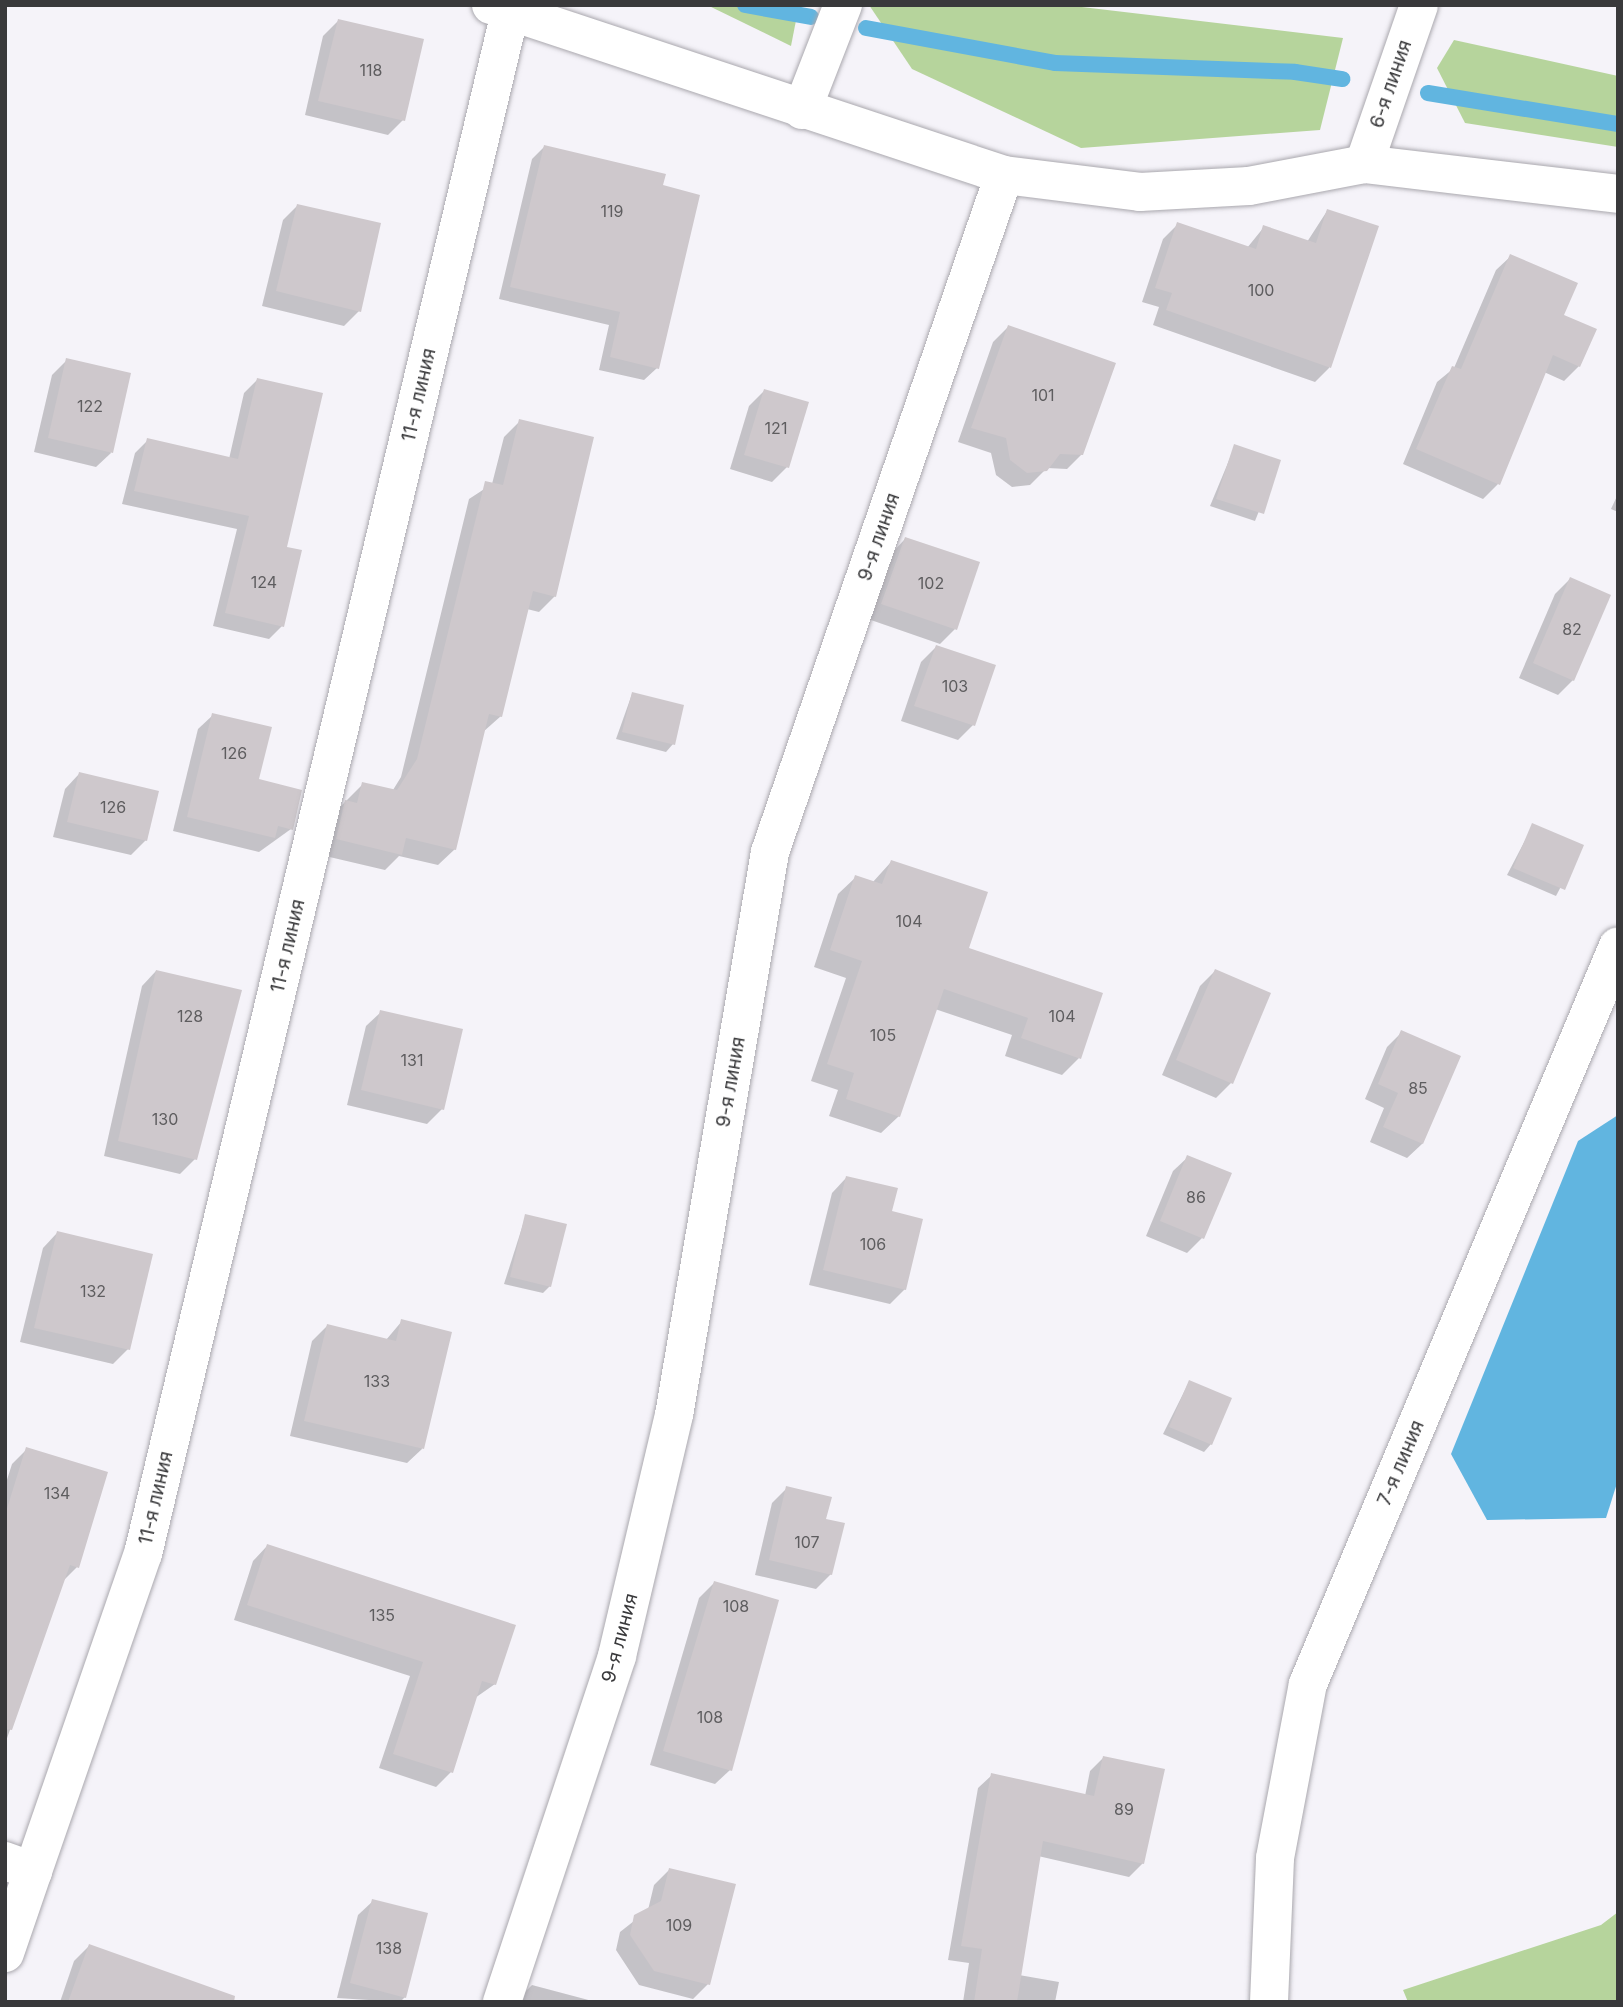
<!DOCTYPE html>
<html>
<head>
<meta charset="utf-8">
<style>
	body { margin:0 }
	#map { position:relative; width:1623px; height:2007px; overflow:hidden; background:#f5f3f9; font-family:Inter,sans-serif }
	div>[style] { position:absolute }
	.green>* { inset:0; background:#b6d49c }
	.water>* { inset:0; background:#61b5e0 }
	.shadow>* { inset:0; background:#0003 }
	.stream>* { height:16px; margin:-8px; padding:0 8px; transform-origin:8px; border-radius:8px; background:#61b5e0 }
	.building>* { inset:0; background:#cec8cc }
	.roads { filter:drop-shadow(0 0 2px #aaa8ae) drop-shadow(0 0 2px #aaa8ae) }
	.minor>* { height:38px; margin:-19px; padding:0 19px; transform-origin:19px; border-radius:19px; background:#fff }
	span { translate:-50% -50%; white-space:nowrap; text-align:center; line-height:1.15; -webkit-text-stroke:5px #fff; paint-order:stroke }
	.number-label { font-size:16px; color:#5e5d5f }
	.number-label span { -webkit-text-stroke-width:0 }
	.street-label { font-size:19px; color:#39393b }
	.frame { position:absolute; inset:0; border:7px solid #39393b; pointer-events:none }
</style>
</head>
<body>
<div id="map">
	<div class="green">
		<div style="clip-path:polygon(707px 5px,799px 5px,791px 46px)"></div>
		<div style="clip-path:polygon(869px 5px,1065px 5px,1343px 38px,1320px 130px,1081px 148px,912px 69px)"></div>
		<div style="clip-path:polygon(1454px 40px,1618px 76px,1618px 147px,1465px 123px,1437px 68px)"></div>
		<div style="clip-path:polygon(1618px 1912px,1618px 2002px,1408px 2002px,1403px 1990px,1601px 1925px)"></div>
	</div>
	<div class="water">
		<div style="clip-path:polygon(1618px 1115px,1618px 1480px,1606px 1518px,1487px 1520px,1451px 1454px,1578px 1141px)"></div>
	</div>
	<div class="shadow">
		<div style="clip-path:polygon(338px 21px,403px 120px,388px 135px,305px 115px,323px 36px)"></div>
		<div style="clip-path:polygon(544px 147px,661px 187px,657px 368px,644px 380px,599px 370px,609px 325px,499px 299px,532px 159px)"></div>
		<div style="clip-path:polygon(297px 206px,359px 311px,344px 326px,262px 306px,283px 220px)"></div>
		<div style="clip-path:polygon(1327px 211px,1376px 227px,1329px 368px,1315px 382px,1153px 325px,1159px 307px,1142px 302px,1163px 239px,1178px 224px,1247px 248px,1264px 227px,1307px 242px)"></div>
		<div style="clip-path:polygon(1511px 256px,1562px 316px,1579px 366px,1564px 381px,1544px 372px,1498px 484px,1483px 499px,1403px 464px,1437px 382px,1454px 368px,1496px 270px)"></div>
		<div style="clip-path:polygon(1008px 327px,1082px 454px,1067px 469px,1047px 468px,1030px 485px,1012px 487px,996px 475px,991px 453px,958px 442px,993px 342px)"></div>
		<div style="clip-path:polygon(67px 360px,111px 453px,96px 467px,34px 452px,52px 375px)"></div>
		<div style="clip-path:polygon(257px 380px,285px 548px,282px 626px,269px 639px,213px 626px,237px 529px,122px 504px,135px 453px,148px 440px,229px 459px,244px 393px)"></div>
		<div style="clip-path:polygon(764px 391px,787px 467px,772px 482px,730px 469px,749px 406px)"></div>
		<div style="clip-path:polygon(520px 421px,555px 596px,539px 612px,527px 609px,501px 716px,483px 732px,455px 849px,438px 865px,399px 856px,385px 870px,321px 855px,329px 818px,363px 784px,393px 790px,401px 777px,469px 499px,492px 484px,504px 437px)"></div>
		<div style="clip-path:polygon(1235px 446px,1279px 461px,1255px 521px,1210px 506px)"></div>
		<div style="clip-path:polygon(1618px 494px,1618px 512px,1611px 509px)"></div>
		<div style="clip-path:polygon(905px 539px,955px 629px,940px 644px,868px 619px,891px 554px)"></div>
		<div style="clip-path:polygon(1570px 579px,1573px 680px,1558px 695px,1519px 678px,1555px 594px)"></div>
		<div style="clip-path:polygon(936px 647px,994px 666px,973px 725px,958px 740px,901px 721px,921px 662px)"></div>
		<div style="clip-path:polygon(632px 694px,673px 744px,666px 752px,616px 739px)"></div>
		<div style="clip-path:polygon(213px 715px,291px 829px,259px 852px,173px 831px,198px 729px)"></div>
		<div style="clip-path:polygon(79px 774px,146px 840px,131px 855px,53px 837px,65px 789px)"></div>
		<div style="clip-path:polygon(1533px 825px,1582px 846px,1556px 896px,1507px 875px)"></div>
		<div style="clip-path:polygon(891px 862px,966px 949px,1079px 1058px,1062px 1075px,1005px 1056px,1012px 1035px,935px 1009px,899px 1116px,881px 1133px,829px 1116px,838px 1090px,811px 1081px,846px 978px,814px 967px,838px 894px,856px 877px,872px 883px)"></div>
		<div style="clip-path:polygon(156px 971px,195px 1159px,180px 1174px,104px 1156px,142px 986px)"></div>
		<div style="clip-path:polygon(1215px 971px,1269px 994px,1231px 1083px,1216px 1098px,1162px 1075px,1200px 986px)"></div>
		<div style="clip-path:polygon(381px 1012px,442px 1109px,427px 1124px,347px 1105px,366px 1026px)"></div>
		<div style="clip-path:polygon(1402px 1032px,1459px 1057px,1422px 1144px,1407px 1158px,1370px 1142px,1384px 1108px,1365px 1099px,1387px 1047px)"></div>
		<div style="clip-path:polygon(1188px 1157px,1202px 1238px,1187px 1253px,1146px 1236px,1173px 1171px)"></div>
		<div style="clip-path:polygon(846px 1178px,905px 1289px,890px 1304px,809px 1285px,832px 1193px)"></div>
		<div style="clip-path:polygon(526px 1215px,550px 1286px,543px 1293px,504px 1284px)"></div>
		<div style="clip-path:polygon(57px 1233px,128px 1349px,113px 1364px,20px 1342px,43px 1248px)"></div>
		<div style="clip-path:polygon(402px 1321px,422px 1449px,407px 1463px,290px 1436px,312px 1341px,327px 1326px,386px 1340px)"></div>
		<div style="clip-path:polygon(1189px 1382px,1211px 1444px,1204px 1452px,1163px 1434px)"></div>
		<div style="clip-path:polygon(27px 1449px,77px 1567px,62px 1582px,5px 1744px,5px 1486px,12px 1464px)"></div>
		<div style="clip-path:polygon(787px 1488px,824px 1520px,831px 1574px,816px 1589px,755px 1575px,772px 1503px)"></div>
		<div style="clip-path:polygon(267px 1546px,495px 1684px,475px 1698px,451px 1772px,436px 1787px,379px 1768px,410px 1676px,234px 1620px,253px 1561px)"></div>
		<div style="clip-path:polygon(714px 1583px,730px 1770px,715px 1784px,650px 1765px,699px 1598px)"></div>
		<div style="clip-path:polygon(1104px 1757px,1143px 1863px,1129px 1877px,1038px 1856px,1019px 1975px,1059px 1982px,1055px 2002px,963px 2002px,969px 1963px,948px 1960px,978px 1788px,992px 1775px,1085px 1796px,1090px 1771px)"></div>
		<div style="clip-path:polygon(669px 1870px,708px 1984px,693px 1999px,639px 1985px,616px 1950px,620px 1932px,648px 1910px,654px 1885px)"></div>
		<div style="clip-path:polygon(373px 1901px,405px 1997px,400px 2002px,337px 1998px,358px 1915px)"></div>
		<div style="clip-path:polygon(89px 1946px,196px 2002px,60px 2002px,74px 1961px)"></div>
		<div style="clip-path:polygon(532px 1985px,596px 2002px,515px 2002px)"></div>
	</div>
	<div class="stream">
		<div style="left:745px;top:5px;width:67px;rotate:10.3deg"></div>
		<div style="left:866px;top:28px;width:192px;rotate:10.5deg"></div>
		<div style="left:1055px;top:63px;width:240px;rotate:2.1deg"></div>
		<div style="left:1295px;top:72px;width:48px;rotate:8.5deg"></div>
		<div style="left:1428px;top:93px;width:193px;rotate:9.3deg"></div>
	</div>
	<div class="building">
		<div style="clip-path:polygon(338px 19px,424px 39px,405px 121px,318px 101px)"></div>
		<div style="clip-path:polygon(544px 145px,666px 174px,663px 185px,700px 195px,659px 369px,610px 357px,620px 312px,510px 287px)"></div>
		<div style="clip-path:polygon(297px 204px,381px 223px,361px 312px,276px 291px)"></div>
		<div style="clip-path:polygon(1327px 209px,1379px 226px,1331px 368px,1166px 310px,1172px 293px,1155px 288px,1177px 222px,1256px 249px,1263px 225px,1316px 243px)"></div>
		<div style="clip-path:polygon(1510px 254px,1578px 283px,1564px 315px,1597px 329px,1580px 367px,1553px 355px,1500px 485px,1416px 449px,1452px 366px,1461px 369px)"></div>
		<div style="clip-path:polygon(1008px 325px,1116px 363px,1083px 455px,1060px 454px,1047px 471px,1027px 473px,1010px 460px,1006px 438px,971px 428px)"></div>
		<div style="clip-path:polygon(66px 358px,131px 373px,113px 453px,48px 438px)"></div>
		<div style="clip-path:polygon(257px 378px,323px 393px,287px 547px,302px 550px,284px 627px,225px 613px,249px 516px,134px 491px,147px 438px,238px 459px)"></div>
		<div style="clip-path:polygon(764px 389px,809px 402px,789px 468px,744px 455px)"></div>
		<div style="clip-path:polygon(519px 419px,594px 437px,556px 597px,533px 591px,502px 717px,489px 714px,456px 850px,406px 838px,402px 855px,336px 839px,345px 800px,357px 803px,362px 782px,397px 790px,417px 759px,485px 481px,503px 485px)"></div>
		<div style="clip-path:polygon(1234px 444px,1281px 460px,1264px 514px,1216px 499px)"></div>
		<div style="clip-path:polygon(905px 537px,980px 562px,957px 630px,881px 604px)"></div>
		<div style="clip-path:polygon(1570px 577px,1611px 595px,1574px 681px,1533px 663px)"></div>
		<div style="clip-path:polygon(936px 645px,996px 665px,975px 726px,914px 706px)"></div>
		<div style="clip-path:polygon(632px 692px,684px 705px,675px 745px,622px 732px)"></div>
		<div style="clip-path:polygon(212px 713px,272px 727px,259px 779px,302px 790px,293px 830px,278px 826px,275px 838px,187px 817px)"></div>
		<div style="clip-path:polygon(79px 772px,159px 791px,147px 841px,67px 822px)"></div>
		<div style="clip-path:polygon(1532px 823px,1584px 845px,1565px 890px,1513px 868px)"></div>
		<div style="clip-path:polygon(891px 860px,988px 892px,969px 948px,1103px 993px,1081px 1059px,1021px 1038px,1028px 1018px,944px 989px,900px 1117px,846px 1099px,854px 1073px,827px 1064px,862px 961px,830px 950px,855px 875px,882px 884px)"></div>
		<div style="clip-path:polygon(1215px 969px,1271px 993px,1233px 1084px,1176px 1060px)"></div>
		<div style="clip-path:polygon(156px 970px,242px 990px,197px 1160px,118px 1141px)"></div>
		<div style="clip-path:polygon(380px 1010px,463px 1029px,444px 1110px,361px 1090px)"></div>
		<div style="clip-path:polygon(1401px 1030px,1461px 1056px,1423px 1144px,1383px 1127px,1398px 1093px,1378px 1084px)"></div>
		<div style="clip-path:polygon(1187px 1155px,1232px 1173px,1204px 1239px,1160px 1221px)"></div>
		<div style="clip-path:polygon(846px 1176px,898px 1188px,892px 1211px,923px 1219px,906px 1290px,823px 1270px)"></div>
		<div style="clip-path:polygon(525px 1214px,567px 1224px,551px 1287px,510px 1277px)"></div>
		<div style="clip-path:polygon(57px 1231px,153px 1254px,130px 1350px,34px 1328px)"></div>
		<div style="clip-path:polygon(401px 1319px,452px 1332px,424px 1449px,304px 1421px,327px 1324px,396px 1341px)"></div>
		<div style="clip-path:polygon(1189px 1380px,1232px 1398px,1212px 1445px,1169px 1427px)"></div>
		<div style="clip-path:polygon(26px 1447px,108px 1472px,79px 1568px,70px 1565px,12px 1730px,5px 1729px,5px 1515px)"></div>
		<div style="clip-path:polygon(786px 1486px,832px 1497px,826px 1519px,845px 1523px,832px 1575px,769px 1560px)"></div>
		<div style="clip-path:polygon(267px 1544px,516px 1625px,496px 1685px,482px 1681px,453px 1773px,393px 1754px,423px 1662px,247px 1605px)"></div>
		<div style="clip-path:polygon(714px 1581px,779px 1600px,732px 1771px,663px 1751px)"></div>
		<div style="clip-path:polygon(1103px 1756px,1165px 1769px,1144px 1864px,1043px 1841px,1017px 2002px,974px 2002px,982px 1949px,961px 1946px,991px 1773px,1094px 1796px)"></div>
		<div style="clip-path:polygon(669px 1868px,736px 1884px,710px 1985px,654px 1971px,630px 1935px,634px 1915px,661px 1901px)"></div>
		<div style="clip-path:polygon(372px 1899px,428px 1913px,406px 1998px,350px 1983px)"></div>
		<div style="clip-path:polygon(89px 1944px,235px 1996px,234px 2002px,68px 2002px)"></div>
	</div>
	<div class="roads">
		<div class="minor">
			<div style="left:491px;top:5px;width:540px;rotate:18.33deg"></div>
			<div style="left:1004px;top:175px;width:137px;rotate:7.1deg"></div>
			<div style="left:1140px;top:192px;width:109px;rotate:-3.2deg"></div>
			<div style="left:1249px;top:186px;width:117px;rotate:-10.8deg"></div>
			<div style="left:1364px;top:164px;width:256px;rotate:6.7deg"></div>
			<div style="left:802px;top:110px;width:113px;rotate:-68.7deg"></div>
			<div style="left:1364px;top:164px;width:168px;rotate:-70.9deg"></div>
			<div style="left:5px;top:1861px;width:30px;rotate:20deg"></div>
			<div style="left:33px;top:1871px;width:87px;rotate:108.9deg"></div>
			<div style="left:33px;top:1871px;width:336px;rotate:-70.9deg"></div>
			<div style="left:143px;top:1554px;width:1585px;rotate:-76.61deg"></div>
			<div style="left:502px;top:2002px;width:365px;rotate:-71.6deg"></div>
			<div style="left:617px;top:1656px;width:248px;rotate:-76.7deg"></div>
			<div style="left:674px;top:1415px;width:571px;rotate:-80.32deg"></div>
			<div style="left:770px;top:852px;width:716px;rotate:-70.93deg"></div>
			<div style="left:1269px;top:2002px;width:144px;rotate:-87.6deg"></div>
			<div style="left:1275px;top:1858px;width:177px;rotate:-79.3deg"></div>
			<div style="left:1308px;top:1684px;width:800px;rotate:-67.21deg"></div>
		</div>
	</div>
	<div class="number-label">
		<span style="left:371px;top:70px">118</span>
		<span style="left:612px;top:211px">119</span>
		<span style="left:1261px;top:290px">100</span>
		<span style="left:1043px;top:395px">101</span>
		<span style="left:90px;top:406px">122</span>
		<span style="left:776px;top:428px">121</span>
		<span style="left:264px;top:582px">124</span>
		<span style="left:931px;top:583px">102</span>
		<span style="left:1572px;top:629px">82</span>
		<span style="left:955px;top:686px">103</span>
		<span style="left:234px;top:753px">126</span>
		<span style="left:113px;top:807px">126</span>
		<span style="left:909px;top:921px">104</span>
		<span style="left:190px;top:1016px">128</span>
		<span style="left:1062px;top:1016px">104</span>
		<span style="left:883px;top:1035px">105</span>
		<span style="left:412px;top:1060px">131</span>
		<span style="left:1418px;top:1088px">85</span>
		<span style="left:165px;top:1119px">130</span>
		<span style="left:1196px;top:1197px">86</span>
		<span style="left:873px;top:1244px">106</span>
		<span style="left:93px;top:1291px">132</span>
		<span style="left:377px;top:1381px">133</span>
		<span style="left:57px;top:1493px">134</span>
		<span style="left:807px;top:1542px">107</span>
		<span style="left:736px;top:1606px">108</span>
		<span style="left:382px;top:1615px">135</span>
		<span style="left:710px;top:1717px">108</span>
		<span style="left:1124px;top:1809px">89</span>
		<span style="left:679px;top:1925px">109</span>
		<span style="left:389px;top:1948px">138</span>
	</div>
	<div class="street-label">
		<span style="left:1391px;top:84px;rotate:-71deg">6-я линия</span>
		<span style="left:419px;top:395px;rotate:-77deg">11-я линия</span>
		<span style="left:879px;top:537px;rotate:-71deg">9-я линия</span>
		<span style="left:288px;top:946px;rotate:-77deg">11-я линия</span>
		<span style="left:731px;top:1082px;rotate:-80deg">9-я линия</span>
		<span style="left:1401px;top:1463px;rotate:-67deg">7-я линия</span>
		<span style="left:156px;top:1498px;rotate:-77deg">11-я линия</span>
		<span style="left:620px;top:1638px;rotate:-75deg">9-я линия</span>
	</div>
	<div class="frame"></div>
</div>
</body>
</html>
